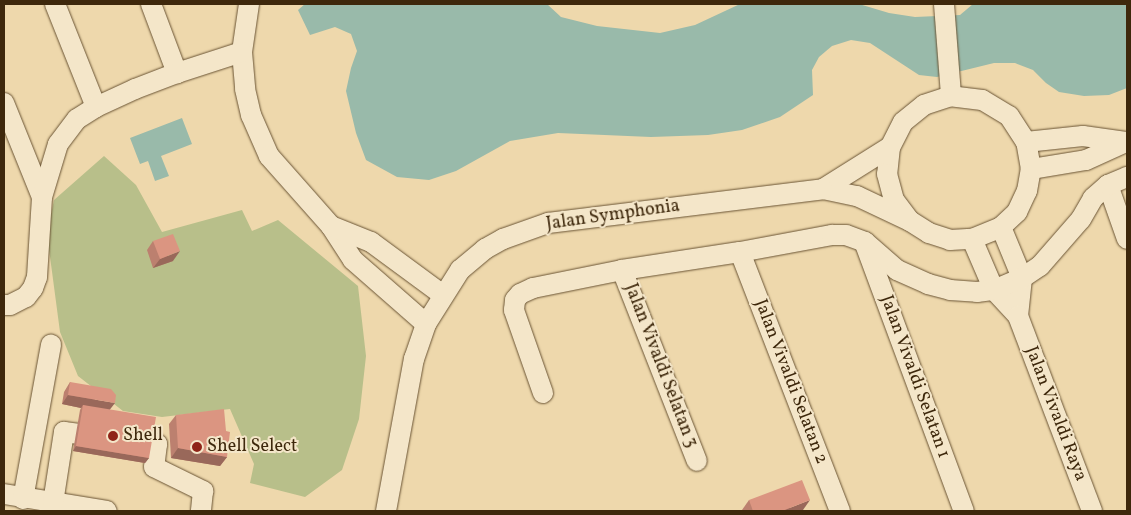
<!DOCTYPE html>
<html>
<head>
<meta charset="utf-8">
<style>
	body { margin:0 }
	#map { position:relative; width:1131px; height:515px; overflow:hidden; background:#eed8ac; font-family:Vollkorn,serif }
	div>[style] { position:absolute }
	.green>* { inset:0; background:#b8bf8a }
	.water>* { inset:0; background:#99baaa }
	.roads { filter:drop-shadow(0 0 1px #6a5434) drop-shadow(0 0 1px #6a5434) }
	.minor>* { height:20px; margin:-10px; padding:0 10px; transform-origin:10px; border-radius:10px; background:#f4e6c9 }
	.wall>* { inset:0; background:#bc806f }
	.shaded-wall>* { inset:0; background:#99685a }
	.building>* { inset:0; background:#db9581 }
	.dots>* { width:14px; height:14px; translate:-50% -50%; box-sizing:border-box; border:2px solid #f4e6c9; border-radius:50% }
	span { translate:-50% -50%; white-space:nowrap; text-align:center; line-height:1.15; -webkit-text-stroke:4px #f4e6c9; paint-order:stroke }
	.street-label { font-size:18px; color:#3e280c }
	.poi-label { font-size:18px; color:#3e280c }
	.left { translate:0 -50%; text-align:left }
	.frame { position:absolute; inset:0; border:5px solid #3e280c; pointer-events:none }
</style>
</head>
<body>
<div id="map">
	<div class="green">
		<div style="clip-path:polygon(104px 156px,136px 185px,162px 232px,242px 210px,252px 231px,278px 220px,358px 286px,366px 356px,359px 419px,342px 470px,305px 497px,250px 483px,254px 464px,230px 409px,162px 417px,123px 411px,78px 376px,60px 332px,47px 234px,54px 200px)"></div>
	</div>
	<div class="water">
		<div style="clip-path:polygon(305px 4px,547px 4px,561px 17px,597px 26px,660px 33px,695px 25px,740px 4px,859px 4px,889px 13px,915px 17px,960px 15px,973px 4px,1127px 4px,1127px 88px,1109px 95px,1084px 96px,1059px 92px,1046px 83px,1033px 70px,1015px 63px,994px 63px,937px 77px,919px 75px,870px 43px,851px 40px,832px 46px,819px 57px,812px 70px,813px 95px,780px 117px,742px 130px,708px 135px,651px 137px,558px 133px,510px 141px,456px 171px,429px 180px,397px 177px,366px 160px,356px 133px,346px 91px,351px 68px,357px 51px,351px 34px,335px 27px,310px 35px,298px 10px)"></div>
		<div style="clip-path:polygon(182px 118px,192px 144px,161px 156px,169px 176px,155px 181px,148px 161px,140px 164px,130px 138px)"></div>
	</div>
	<div class="roads">
		<div class="minor">
			<div style="left:55px;top:4px;width:111px;rotate:68.3deg"></div>
			<div style="left:151px;top:4px;width:74px;rotate:69.4deg"></div>
			<div style="left:249px;top:4px;width:49px;rotate:98.3deg"></div>
			<div style="left:242px;top:52px;width:37px;rotate:85deg"></div>
			<div style="left:245px;top:89px;width:27px;rotate:77deg"></div>
			<div style="left:251px;top:115px;width:45px;rotate:66.3deg"></div>
			<div style="left:269px;top:156px;width:94px;rotate:48.5deg"></div>
			<div style="left:331px;top:226px;width:40px;rotate:57.1deg"></div>
			<div style="left:353px;top:260px;width:97px;rotate:41.2deg"></div>
			<div style="left:944px;top:4px;width:92px;rotate:85.6deg"></div>
			<div style="left:4px;top:103px;width:101px;rotate:68deg"></div>
			<div style="left:1026px;top:142px;width:57px;rotate:-6deg"></div>
			<div style="left:1083px;top:136px;width:43px;rotate:7.9deg"></div>
			<div style="left:1126px;top:142px;width:44px;rotate:155.8deg"></div>
			<div style="left:1086px;top:160px;width:56px;rotate:170.7deg"></div>
			<div style="left:890px;top:147px;width:27px;rotate:96deg"></div>
			<div style="left:887px;top:174px;width:27px;rotate:75deg"></div>
			<div style="left:894px;top:200px;width:26px;rotate:53deg"></div>
			<div style="left:910px;top:221px;width:22px;rotate:32deg"></div>
			<div style="left:929px;top:233px;width:22px;rotate:18deg"></div>
			<div style="left:950px;top:240px;width:22px;rotate:-3deg"></div>
			<div style="left:972px;top:239px;width:31px;rotate:-22deg"></div>
			<div style="left:1001px;top:227px;width:22px;rotate:-43deg"></div>
			<div style="left:1017px;top:212px;width:23px;rotate:-65deg"></div>
			<div style="left:1027px;top:191px;width:22px;rotate:-80deg"></div>
			<div style="left:1031px;top:169px;width:27px;rotate:-100deg"></div>
			<div style="left:1026px;top:142px;width:31px;rotate:-123deg"></div>
			<div style="left:1009px;top:116px;width:31px;rotate:-149deg"></div>
			<div style="left:982px;top:100px;width:31px;rotate:-173deg"></div>
			<div style="left:951px;top:96px;width:28px;rotate:162deg"></div>
			<div style="left:924px;top:105px;width:27px;rotate:141deg"></div>
			<div style="left:903px;top:122px;width:28px;rotate:117deg"></div>
			<div style="left:890px;top:147px;width:79px;rotate:147.9deg"></div>
			<div style="left:823px;top:189px;width:35px;rotate:12deg"></div>
			<div style="left:857px;top:196px;width:59px;rotate:25.3deg"></div>
			<div style="left:1108px;top:185px;width:57px;rotate:70.6deg"></div>
			<div style="left:331px;top:226px;width:43px;rotate:21.8deg"></div>
			<div style="left:371px;top:242px;width:89px;rotate:36.4deg"></div>
			<div style="left:1001px;top:227px;width:55px;rotate:67.6deg"></div>
			<div style="left:1022px;top:278px;width:38px;rotate:96deg"></div>
			<div style="left:972px;top:239px;width:56px;rotate:66.7deg"></div>
			<div style="left:994px;top:290px;width:35px;rotate:47deg"></div>
			<div style="left:1018px;top:316px;width:209px;rotate:69.2deg"></div>
			<div style="left:865px;top:244px;width:285px;rotate:69.7deg"></div>
			<div style="left:740px;top:252px;width:278px;rotate:68.9deg"></div>
			<div style="left:622px;top:270px;width:205px;rotate:68.6deg"></div>
			<div style="left:4px;top:305px;width:6px"></div>
			<div style="left:10px;top:305px;width:18px;rotate:-27deg"></div>
			<div style="left:26px;top:297px;width:11px;rotate:-52deg"></div>
			<div style="left:33px;top:288px;width:12px;rotate:-70deg"></div>
			<div style="left:37px;top:277px;width:80px;rotate:-86.4deg"></div>
			<div style="left:42px;top:197px;width:55px;rotate:-73.2deg"></div>
			<div style="left:58px;top:144px;width:31px;rotate:-53deg"></div>
			<div style="left:77px;top:119px;width:22px;rotate:-32deg"></div>
			<div style="left:96px;top:107px;width:43px;rotate:-24.8deg"></div>
			<div style="left:135px;top:89px;width:45px;rotate:-20.9deg"></div>
			<div style="left:177px;top:73px;width:68px;rotate:-17.9deg"></div>
			<div style="left:543px;top:393px;width:88px;rotate:-109.3deg"></div>
			<div style="left:514px;top:310px;width:10px;rotate:-84deg"></div>
			<div style="left:515px;top:300px;width:8px;rotate:-50deg"></div>
			<div style="left:520px;top:294px;width:14px;rotate:-25deg"></div>
			<div style="left:533px;top:288px;width:91px;rotate:-11.4deg"></div>
			<div style="left:622px;top:270px;width:119px;rotate:-8.7deg"></div>
			<div style="left:740px;top:252px;width:94px;rotate:-10.5deg"></div>
			<div style="left:832px;top:235px;width:14px"></div>
			<div style="left:846px;top:235px;width:20px;rotate:20deg"></div>
			<div style="left:865px;top:242px;width:43px;rotate:41.2deg"></div>
			<div style="left:897px;top:270px;width:34px;rotate:24deg"></div>
			<div style="left:928px;top:284px;width:23px;rotate:15deg"></div>
			<div style="left:950px;top:290px;width:27px;rotate:4deg"></div>
			<div style="left:977px;top:292px;width:17px;rotate:-7deg"></div>
			<div style="left:994px;top:290px;width:30px;rotate:-23deg"></div>
			<div style="left:1022px;top:278px;width:22px;rotate:-34deg"></div>
			<div style="left:1040px;top:266px;width:62px;rotate:-48.9deg"></div>
			<div style="left:1081px;top:219px;width:24px;rotate:-60deg"></div>
			<div style="left:1093px;top:198px;width:20px;rotate:-41deg"></div>
			<div style="left:1108px;top:185px;width:21px;rotate:-23deg"></div>
			<div style="left:4px;top:494px;width:104px;rotate:9.4deg"></div>
			<div style="left:23px;top:499px;width:157px;rotate:-79.7deg"></div>
			<div style="left:53px;top:503px;width:72px;rotate:-81.2deg"></div>
			<div style="left:64px;top:432px;width:94px;rotate:7.4deg"></div>
			<div style="left:157px;top:444px;width:23px;rotate:97deg"></div>
			<div style="left:154px;top:467px;width:55px;rotate:26.1deg"></div>
			<div style="left:203px;top:491px;width:20px;rotate:96deg"></div>
			<div style="left:386px;top:511px;width:155px;rotate:-79.6deg"></div>
			<div style="left:414px;top:359px;width:37px;rotate:-71deg"></div>
			<div style="left:426px;top:324px;width:64px;rotate:-57.8deg"></div>
			<div style="left:460px;top:270px;width:33px;rotate:-40deg"></div>
			<div style="left:485px;top:249px;width:21px;rotate:-29deg"></div>
			<div style="left:503px;top:239px;width:48px;rotate:-19.6deg"></div>
			<div style="left:548px;top:223px;width:277px;rotate:-7deg"></div>
		</div>
	</div>
	<div class="wall">
		<div style="clip-path:polygon(153px 241px,173px 261px,153px 268px,147px 250px)"></div>
		<div style="clip-path:polygon(70px 382px,110px 410px,149px 458px,145px 463px,73px 451px,80px 410px,81px 408px,62px 404px,64px 392px)"></div>
		<div style="clip-path:polygon(176px 415px,227px 457px,220px 466px,171px 458px,169px 424px)"></div>
		<div style="clip-path:polygon(749px 500px,803px 510px,800px 511px,743px 511px,742px 510px)"></div>
	</div>
	<div class="shaded-wall">
		<div style="clip-path:polygon(180px 251px,173px 261px,153px 268px,160px 259px)"></div>
		<div style="clip-path:polygon(68px 395px,115px 403px,108px 412px,83px 405px,81px 408px,62px 404px)"></div>
		<div style="clip-path:polygon(76px 446px,149px 458px,145px 463px,73px 451px)"></div>
		<div style="clip-path:polygon(178px 448px,227px 457px,220px 466px,171px 458px)"></div>
		<div style="clip-path:polygon(810px 500px,803px 510px,800px 511px,782px 511px)"></div>
	</div>
	<div class="building">
		<div style="clip-path:polygon(173px 234px,180px 251px,160px 259px,153px 241px)"></div>
		<div style="clip-path:polygon(70px 382px,111px 389px,116px 395px,115px 403px,68px 395px)"></div>
		<div style="clip-path:polygon(83px 405px,156px 417px,149px 458px,76px 446px)"></div>
		<div style="clip-path:polygon(224px 409px,226px 431px,230px 432px,227px 457px,178px 448px,176px 415px)"></div>
		<div style="clip-path:polygon(802px 480px,810px 500px,782px 511px,753px 511px,749px 500px)"></div>
	</div>
	<div class="dots">
		<div style="left:113px;top:436px;background:#8f2418"></div>
		<div style="left:197px;top:447px;background:#8f2418"></div>
	</div>
	<div class="street-label">
		<span style="left:613px;top:216px;rotate:-8deg">Jalan Symphonia</span>
		<span style="left:660px;top:366px;rotate:69deg">Jalan Vivaldi Selatan 3</span>
		<span style="left:914px;top:377px;rotate:70deg">Jalan Vivaldi Selatan 1</span>
		<span style="left:790px;top:382px;rotate:69deg">Jalan Vivaldi Selatan 2</span>
		<span style="left:1055px;top:414px;rotate:69deg">Jalan Vivaldi Raya</span>
	</div>
	<div class="poi-label">
		<span class="left" style="left:123px;top:436px">Shell</span>
		<span class="left" style="left:207px;top:447px">Shell Select</span>
	</div>
	<div class="frame"></div>
</div>
</body>
</html>
